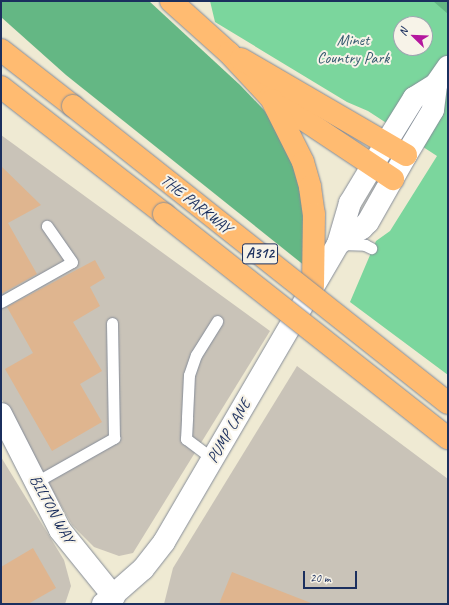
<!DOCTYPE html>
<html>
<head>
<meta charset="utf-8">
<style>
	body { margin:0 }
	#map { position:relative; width:449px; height:605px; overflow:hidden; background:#efead3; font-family:Caveat,sans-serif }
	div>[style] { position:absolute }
	.industrial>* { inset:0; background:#c9c3b8 }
	.green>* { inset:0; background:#7bd69d }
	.forest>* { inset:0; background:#64b784 }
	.building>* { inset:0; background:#dfb58f }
	.roads { filter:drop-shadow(0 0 1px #858c98) drop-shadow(0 0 1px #858c98) }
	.service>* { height:11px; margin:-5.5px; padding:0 5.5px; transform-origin:5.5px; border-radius:5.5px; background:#fff }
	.minor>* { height:22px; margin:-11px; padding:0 11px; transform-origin:11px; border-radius:11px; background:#fff }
	.tertiary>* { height:22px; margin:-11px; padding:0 11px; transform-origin:11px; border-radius:11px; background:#fff }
	.trunk>* { height:22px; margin:-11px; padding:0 11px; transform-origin:11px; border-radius:11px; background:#ffbb71 }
	.bridges { filter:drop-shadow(0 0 1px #858c98) drop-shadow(0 0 1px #858c98) }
	.trunk-bridge>* { height:22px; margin:-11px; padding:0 11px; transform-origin:11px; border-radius:11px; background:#ffbb71 }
	span { translate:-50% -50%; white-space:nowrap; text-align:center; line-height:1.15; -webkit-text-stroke:4px #f7f3e8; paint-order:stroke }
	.shield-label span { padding:1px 3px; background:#f7f3e8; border:1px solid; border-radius:3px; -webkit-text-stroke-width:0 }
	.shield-label { font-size:15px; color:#1b2f5e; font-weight:700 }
	.park-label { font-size:16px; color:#33596e }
	.street-label { font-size:16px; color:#1b2f5e }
	.frame { position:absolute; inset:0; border:2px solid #1b2f5e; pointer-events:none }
	.north { position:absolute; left:393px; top:16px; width:40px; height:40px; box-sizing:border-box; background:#f7f3e8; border:1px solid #9fa5b1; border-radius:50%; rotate:293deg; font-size:11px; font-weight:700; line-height:16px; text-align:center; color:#1b2f5e }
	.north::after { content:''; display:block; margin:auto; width:14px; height:18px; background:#b5179e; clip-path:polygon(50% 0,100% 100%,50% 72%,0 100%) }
	.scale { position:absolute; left:303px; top:571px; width:54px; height:18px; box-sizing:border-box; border:2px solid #1b2f5e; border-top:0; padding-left:5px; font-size:12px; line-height:14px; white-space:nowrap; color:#1b2f5e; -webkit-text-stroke:3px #f7f3e8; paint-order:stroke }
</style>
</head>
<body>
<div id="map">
	<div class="industrial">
		<div style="clip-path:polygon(1px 135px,270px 331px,133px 553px,119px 556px,94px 547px,72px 525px,1px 398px)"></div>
		<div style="clip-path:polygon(297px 366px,448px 479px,448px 604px,164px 604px,173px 568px)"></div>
		<div style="clip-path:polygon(1px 457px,64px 560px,71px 586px,65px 604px,1px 604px)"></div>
	</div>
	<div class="green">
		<div style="clip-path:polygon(evenodd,210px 1px,448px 1px,448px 375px,350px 302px,376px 241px,390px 231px,437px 156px,368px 111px,347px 102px,215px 22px,210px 1px,401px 24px,425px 24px,425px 48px,401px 48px,401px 24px)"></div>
	</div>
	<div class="forest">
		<div style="clip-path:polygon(1px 1px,149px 1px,240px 85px,264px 110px,284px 138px,304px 190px,305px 266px,66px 75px,1px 17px)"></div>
		<div style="clip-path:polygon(433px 1px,448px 1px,448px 14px)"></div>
	</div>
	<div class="building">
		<div style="clip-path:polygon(1px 166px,41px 205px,8px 223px,37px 274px,1px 294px)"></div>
		<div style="clip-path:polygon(95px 260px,105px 278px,90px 287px,100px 306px,73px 322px,102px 371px,80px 384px,102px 422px,52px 451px,5px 369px,33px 353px,7px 307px)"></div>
		<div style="clip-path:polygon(33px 548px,56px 588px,28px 604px,1px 604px,1px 567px)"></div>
		<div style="clip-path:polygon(232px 572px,311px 603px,311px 604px,219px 604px)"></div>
	</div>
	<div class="roads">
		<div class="service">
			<div style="left:342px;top:244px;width:23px;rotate:2deg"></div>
			<div style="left:365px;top:245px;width:7px;rotate:27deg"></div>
			<div style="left:1px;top:302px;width:81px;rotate:-29.4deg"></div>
			<div style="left:72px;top:262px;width:44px;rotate:-124.8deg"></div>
			<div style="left:213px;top:459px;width:34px;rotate:-143deg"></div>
			<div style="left:186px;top:439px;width:22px;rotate:-87deg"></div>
			<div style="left:187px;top:417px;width:42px;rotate:-87.3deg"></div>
			<div style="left:189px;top:375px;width:21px;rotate:-71deg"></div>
			<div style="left:196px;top:355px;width:40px;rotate:-58deg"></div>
			<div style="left:36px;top:482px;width:90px;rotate:-29.4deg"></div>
			<div style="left:114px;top:438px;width:115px;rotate:-91deg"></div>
		</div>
		<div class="minor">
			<div style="left:386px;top:143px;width:53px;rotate:-58.1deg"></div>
			<div style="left:414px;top:98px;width:26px;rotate:-32deg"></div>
			<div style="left:436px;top:84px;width:21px;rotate:-55deg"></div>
			<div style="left:406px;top:155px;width:52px;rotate:-59deg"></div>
			<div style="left:433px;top:110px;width:26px;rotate:-83deg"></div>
		</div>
		<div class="tertiary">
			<div style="left:338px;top:244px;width:29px;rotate:-34deg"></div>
			<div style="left:362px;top:228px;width:8px;rotate:-45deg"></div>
			<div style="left:368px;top:222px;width:77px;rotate:-60.4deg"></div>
			<div style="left:1px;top:414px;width:130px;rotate:63deg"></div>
			<div style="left:60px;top:530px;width:86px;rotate:51.1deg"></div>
			<div style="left:103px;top:604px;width:53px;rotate:-41.2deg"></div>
			<div style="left:143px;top:569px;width:34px;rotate:-52deg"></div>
			<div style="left:164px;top:542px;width:345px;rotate:-59.7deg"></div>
			<div style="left:338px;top:244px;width:43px;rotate:-73.7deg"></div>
			<div style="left:350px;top:203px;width:70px;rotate:-59deg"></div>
		</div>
		<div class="trunk">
			<div style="left:171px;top:1px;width:78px;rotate:41.9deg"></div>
			<div style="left:229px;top:53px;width:60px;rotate:47deg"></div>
			<div style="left:270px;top:97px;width:148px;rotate:33.7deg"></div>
			<div style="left:1px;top:50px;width:91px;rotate:37.9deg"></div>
			<div style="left:241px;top:59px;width:191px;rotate:30.2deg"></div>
			<div style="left:1px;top:87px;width:207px;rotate:37.9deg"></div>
			<div style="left:272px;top:100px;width:69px;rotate:63.4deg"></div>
			<div style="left:303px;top:162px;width:26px;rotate:74deg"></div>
			<div style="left:310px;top:187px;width:27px;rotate:82deg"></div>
			<div style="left:314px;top:214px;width:72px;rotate:90.8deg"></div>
		</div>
	</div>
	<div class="bridges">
		<div class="trunk-bridge">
			<div style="left:73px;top:106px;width:478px;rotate:38.4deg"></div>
			<div style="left:164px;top:214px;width:362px;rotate:38.3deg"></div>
		</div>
	</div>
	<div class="shield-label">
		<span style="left:260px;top:254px">A312</span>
	</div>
	<div class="park-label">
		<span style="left:353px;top:49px">Minet<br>Country Park</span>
	</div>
	<div class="street-label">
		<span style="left:196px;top:204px;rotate:38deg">THE PARKWAY</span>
		<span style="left:229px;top:431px;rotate:-60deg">PUMP LANE</span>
		<span style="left:52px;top:509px;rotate:61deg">BILTON WAY</span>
	</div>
	<div class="frame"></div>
	<div class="north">N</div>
	<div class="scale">20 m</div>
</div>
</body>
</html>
